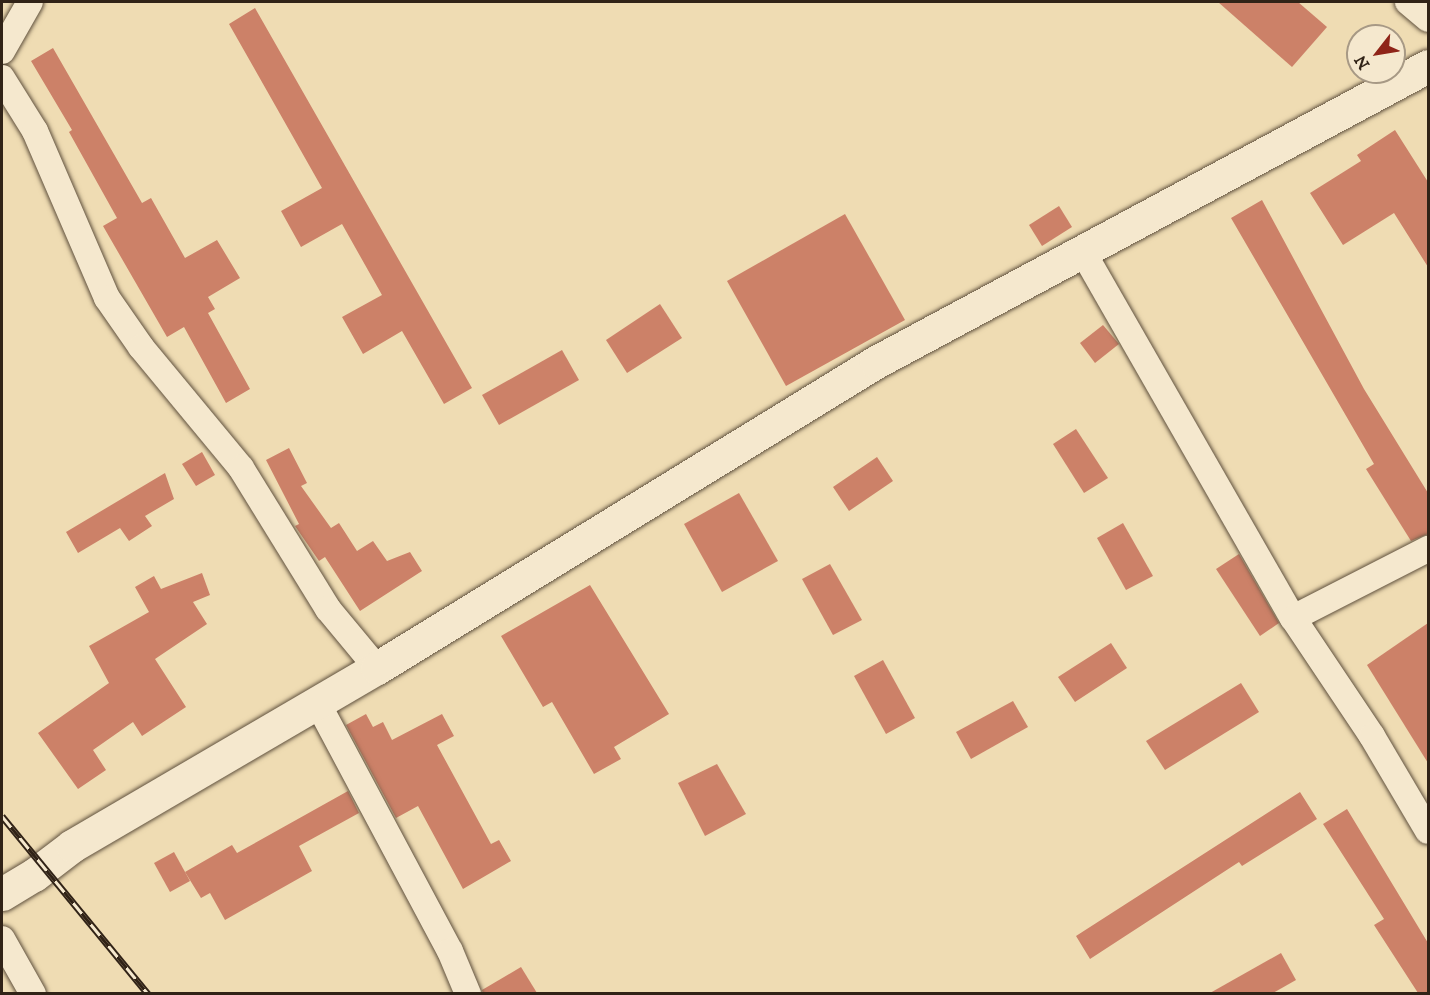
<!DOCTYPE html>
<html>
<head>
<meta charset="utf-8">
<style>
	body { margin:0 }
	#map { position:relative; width:1430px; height:995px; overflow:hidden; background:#efdcb3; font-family:"IM FELL DW Pica",serif }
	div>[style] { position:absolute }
	.building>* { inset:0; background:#cc8168 }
	.roads { filter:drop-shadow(0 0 2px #60513e) drop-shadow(0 0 2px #60513e) }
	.street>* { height:26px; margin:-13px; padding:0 13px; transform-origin:13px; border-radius:13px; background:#f5e8ce }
	.secondary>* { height:33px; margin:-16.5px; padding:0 16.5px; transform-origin:16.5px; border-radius:16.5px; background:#f5e8ce }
	.rail>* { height:7px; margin-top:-3.5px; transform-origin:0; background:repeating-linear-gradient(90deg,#f5e8ce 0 14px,#312317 0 28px); box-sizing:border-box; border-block:2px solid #312317 }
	span { translate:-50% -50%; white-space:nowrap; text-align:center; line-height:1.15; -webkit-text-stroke:6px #f5e8ce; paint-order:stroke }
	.frame { position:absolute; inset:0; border:3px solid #312317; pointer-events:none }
	.north { position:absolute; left:1346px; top:24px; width:60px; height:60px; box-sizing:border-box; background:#f5e8ce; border:2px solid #a79985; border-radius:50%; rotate:239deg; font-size:16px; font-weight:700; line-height:24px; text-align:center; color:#312317 }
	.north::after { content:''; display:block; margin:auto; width:21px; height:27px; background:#8f2418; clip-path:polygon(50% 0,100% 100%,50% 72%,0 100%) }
</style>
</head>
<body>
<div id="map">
	<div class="building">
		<div style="clip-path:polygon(1218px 2px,1298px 2px,1327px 27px,1292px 67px)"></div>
		<div style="clip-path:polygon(255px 8px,472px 388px,444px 404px,402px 331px,363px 354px,342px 317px,382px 295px,342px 224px,301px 247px,281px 211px,322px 188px,229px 24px)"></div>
		<div style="clip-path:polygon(53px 48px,142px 203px,151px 198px,185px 258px,217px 240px,240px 278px,208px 297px,215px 309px,208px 313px,250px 389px,226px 403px,184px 327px,167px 337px,103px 226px,117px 218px,69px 132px,72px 130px,31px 61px)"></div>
		<div style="clip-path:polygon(1395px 130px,1428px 182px,1428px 267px,1394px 213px,1343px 245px,1310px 193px,1361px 161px,1357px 155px)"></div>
		<div style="clip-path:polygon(1262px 200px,1364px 389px,1428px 493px,1428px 534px,1411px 541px,1366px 469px,1374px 464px,1231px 218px)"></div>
		<div style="clip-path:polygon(1059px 206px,1072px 227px,1042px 246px,1029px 225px)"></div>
		<div style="clip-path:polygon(845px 214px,905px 320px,786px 386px,727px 281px)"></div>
		<div style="clip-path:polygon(660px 304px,682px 338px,627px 373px,606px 340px)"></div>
		<div style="clip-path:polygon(1103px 325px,1119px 344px,1095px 363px,1080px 343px)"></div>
		<div style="clip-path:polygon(562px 350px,579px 380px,499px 425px,482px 395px)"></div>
		<div style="clip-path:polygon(1076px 429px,1108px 478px,1084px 493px,1053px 444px)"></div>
		<div style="clip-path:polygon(289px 448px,307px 483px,301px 486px,331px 528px,339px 523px,357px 551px,373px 541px,387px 561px,410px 552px,422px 571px,360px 611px,325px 557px,319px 561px,295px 526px,299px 524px,266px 460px)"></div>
		<div style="clip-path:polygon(202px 452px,215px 475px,196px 486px,182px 464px)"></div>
		<div style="clip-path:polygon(877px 457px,893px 481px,849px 511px,833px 487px)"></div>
		<div style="clip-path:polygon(165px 473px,174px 499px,145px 516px,152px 526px,129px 541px,120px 528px,78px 553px,66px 532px)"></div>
		<div style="clip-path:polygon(739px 493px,778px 561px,722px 592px,684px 524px)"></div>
		<div style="clip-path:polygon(1123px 523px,1153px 576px,1126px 590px,1097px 538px)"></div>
		<div style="clip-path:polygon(1239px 554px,1279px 623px,1260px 636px,1216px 569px)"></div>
		<div style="clip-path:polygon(830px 564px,862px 620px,833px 635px,802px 579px)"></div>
		<div style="clip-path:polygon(202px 573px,210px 595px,193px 602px,207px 624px,155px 659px,186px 707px,142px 736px,133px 722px,93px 750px,106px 770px,78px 789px,38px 733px,109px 683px,89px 646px,149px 612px,135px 587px,154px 576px,161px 589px)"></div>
		<div style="clip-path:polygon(590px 585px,669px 714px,614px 747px,621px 759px,594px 774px,552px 702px,543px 707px,501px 636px)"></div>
		<div style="clip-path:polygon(1428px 623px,1428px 763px,1367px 665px)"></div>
		<div style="clip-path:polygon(1111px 643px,1127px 668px,1075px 702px,1058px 677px)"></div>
		<div style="clip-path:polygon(883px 660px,915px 718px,886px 734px,854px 676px)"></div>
		<div style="clip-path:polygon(1241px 683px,1259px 712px,1165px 770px,1146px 741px)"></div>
		<div style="clip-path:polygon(1013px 701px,1028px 727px,971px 759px,956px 732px)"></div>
		<div style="clip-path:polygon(366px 714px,373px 727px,383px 722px,392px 740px,442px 714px,454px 736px,437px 745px,491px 844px,499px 840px,511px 861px,463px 889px,418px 806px,396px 818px,346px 725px)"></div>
		<div style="clip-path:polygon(717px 764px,746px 814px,705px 836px,678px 783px)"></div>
		<div style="clip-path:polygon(348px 791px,359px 813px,299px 846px,312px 871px,225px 920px,210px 893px,201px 898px,185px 872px,232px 845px,237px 853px)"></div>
		<div style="clip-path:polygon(1300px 792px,1317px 819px,1242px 866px,1239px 862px,1090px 959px,1076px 936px)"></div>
		<div style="clip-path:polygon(1347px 809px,1428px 943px,1428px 993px,1418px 993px,1374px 925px,1384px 919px,1323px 824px)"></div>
		<div style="clip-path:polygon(174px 852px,190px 881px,170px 892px,154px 863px)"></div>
		<div style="clip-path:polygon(1281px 953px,1296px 980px,1273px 993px,1210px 993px)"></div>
		<div style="clip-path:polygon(521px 967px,537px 993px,483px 993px,482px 990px)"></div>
	</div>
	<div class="roads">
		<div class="street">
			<div style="left:1408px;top:2px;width:26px;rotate:40deg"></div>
			<div style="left:2px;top:51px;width:56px;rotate:-60.3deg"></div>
			<div style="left:2px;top:78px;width:62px;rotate:58.1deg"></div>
			<div style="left:35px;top:131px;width:182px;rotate:66.7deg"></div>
			<div style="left:107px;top:298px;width:60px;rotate:55.2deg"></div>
			<div style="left:141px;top:347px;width:157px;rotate:50.4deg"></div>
			<div style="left:241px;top:468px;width:166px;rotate:58.3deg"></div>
			<div style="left:328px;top:609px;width:77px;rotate:50.3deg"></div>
			<div style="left:1083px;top:252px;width:422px;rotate:60.2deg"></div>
			<div style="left:1293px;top:618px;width:142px;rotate:56.2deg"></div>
			<div style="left:1372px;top:736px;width:110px;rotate:59.5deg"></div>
			<div style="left:1293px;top:618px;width:152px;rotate:-27.1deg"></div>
			<div style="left:317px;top:702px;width:282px;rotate:61.9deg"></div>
			<div style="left:450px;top:951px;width:47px;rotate:67.3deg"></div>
			<div style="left:2px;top:939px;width:63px;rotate:60.6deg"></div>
		</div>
		<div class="secondary">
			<div style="left:2px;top:894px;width:37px;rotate:-31deg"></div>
			<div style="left:34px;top:875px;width:48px;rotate:-37.3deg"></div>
			<div style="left:72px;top:846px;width:353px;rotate:-30.3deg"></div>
			<div style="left:377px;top:668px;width:585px;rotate:-31.52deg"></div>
			<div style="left:876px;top:362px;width:626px;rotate:-28.2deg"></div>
		</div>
	</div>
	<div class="rail">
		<div style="left:2px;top:816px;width:230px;rotate:50.6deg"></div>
	</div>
	<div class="frame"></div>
	<div class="north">N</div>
</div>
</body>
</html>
